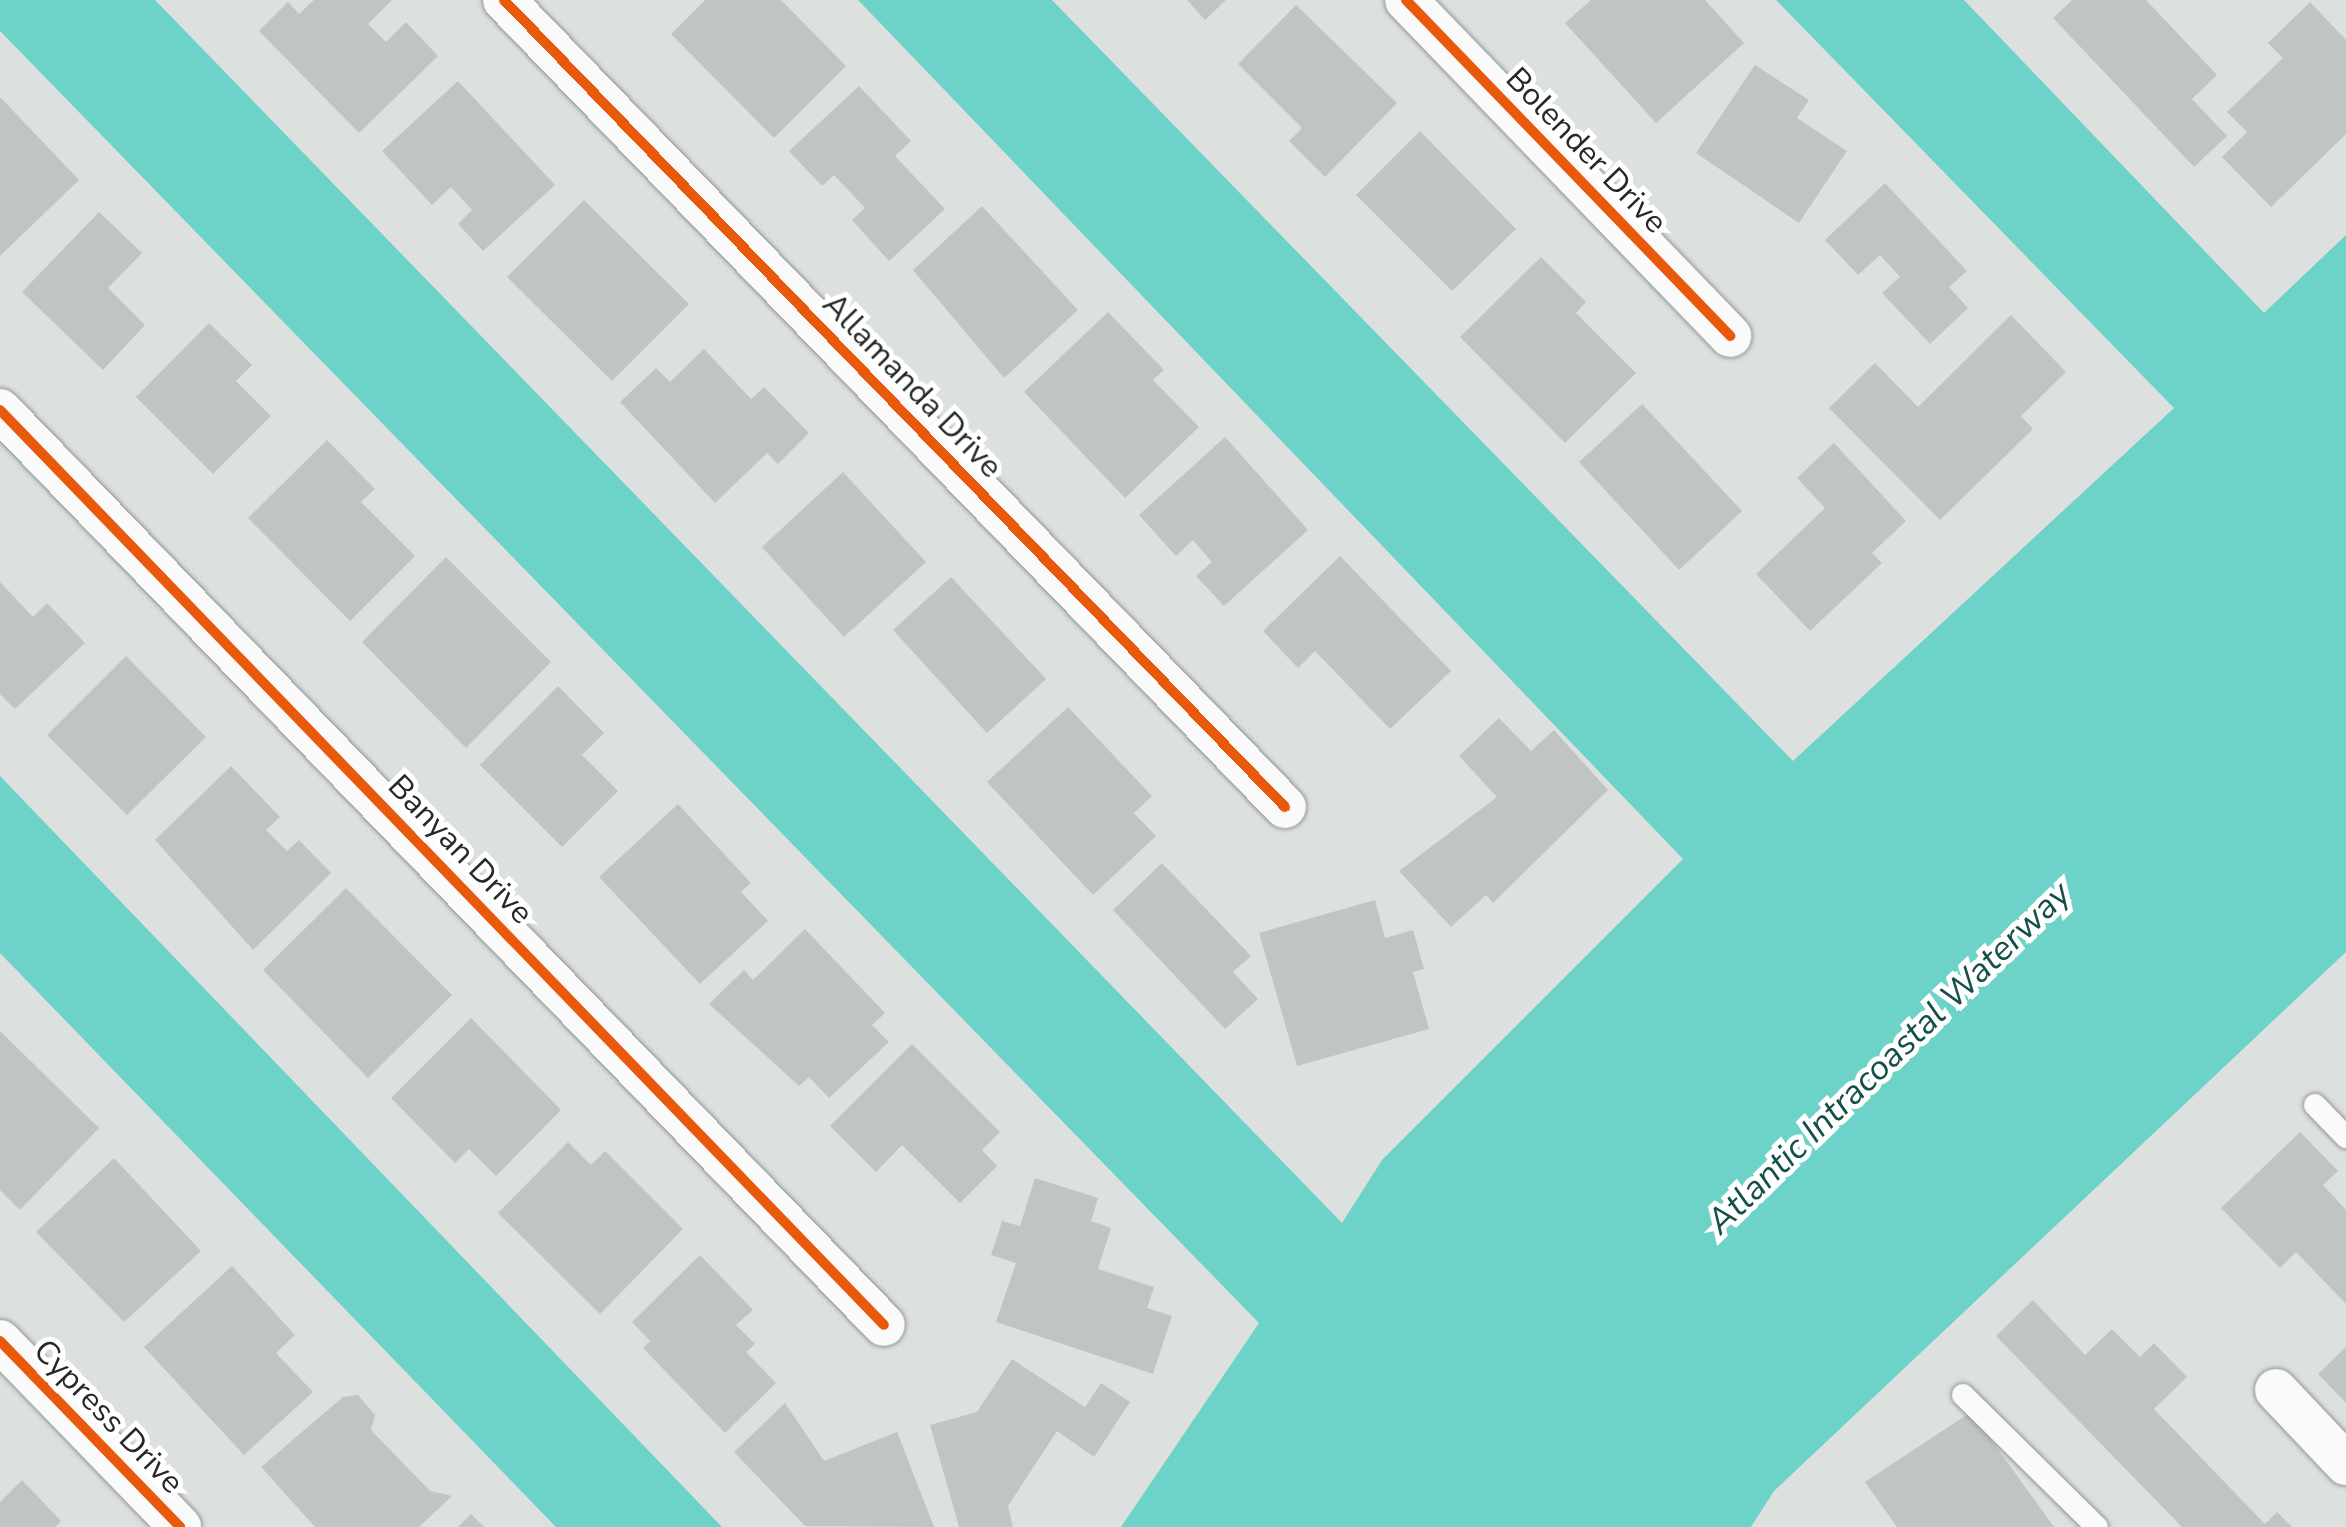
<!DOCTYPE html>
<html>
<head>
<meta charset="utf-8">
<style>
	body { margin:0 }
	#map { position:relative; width:2346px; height:1527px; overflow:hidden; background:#dce1e0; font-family:"Nunito Sans",sans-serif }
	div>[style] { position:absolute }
	.water>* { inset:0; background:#6dd2c7 }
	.building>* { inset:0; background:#c0c4c3 }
	.roads { filter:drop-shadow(0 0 2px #939796) drop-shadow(0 0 2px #939796) }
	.lane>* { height:22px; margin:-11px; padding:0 11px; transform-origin:11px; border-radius:11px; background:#fafafa }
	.street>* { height:42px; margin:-21px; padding:0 21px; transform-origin:21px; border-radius:21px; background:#fafafa }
	.cycleway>* { height:10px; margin:-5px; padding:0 5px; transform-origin:5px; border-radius:5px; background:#e8590c }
	span { translate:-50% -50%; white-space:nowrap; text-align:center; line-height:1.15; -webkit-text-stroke:10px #fff; paint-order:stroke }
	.street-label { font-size:32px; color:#252828 }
	.water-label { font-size:35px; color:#144f49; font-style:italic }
</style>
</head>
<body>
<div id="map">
	<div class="water">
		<div style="clip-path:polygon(0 0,155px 0,1342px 1223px,1382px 1160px,1683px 859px,858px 0,1052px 0,1793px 761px,2174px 408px,1776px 0,1964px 0,2264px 313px,2346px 235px,2346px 952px,1774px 1491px,1751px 1527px,1121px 1527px,1259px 1323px,0 31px)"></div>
		<div style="clip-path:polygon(0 776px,722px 1527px,556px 1527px,0 953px)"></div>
	</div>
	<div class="building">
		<div style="clip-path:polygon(314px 0,392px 0,368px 24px,386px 42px,406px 22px,438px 56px,359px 133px,259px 31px,288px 2px,299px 14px)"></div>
		<div style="clip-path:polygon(705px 0,781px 0,846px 66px,774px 138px,671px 34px)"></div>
		<div style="clip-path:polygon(1187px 0,1226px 0,1205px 20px)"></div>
		<div style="clip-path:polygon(1591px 0,1705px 0,1744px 43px,1656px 123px,1565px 23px)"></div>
		<div style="clip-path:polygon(2072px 0,2146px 0,2217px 75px,2192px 99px,2227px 136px,2194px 167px,2053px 18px)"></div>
		<div style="clip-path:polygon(2310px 2px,2346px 40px,2346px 134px,2271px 207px,2222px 157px,2247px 132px,2227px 112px,2283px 58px,2268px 43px)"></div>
		<div style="clip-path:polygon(1296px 5px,1397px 103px,1325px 177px,1289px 141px,1302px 128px,1238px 64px)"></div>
		<div style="clip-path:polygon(1755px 65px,1809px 100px,1797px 118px,1847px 151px,1799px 223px,1696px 153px)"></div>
		<div style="clip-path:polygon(458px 81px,555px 185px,483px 251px,458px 224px,472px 210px,451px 187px,432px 205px,382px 151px)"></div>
		<div style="clip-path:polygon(859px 86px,911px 141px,895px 156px,945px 209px,889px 261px,852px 220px,865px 208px,834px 175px,822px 186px,789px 151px)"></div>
		<div style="clip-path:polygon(0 97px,79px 180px,0 256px)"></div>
		<div style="clip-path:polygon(1420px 131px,1516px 229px,1452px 291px,1356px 195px)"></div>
		<div style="clip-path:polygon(1885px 183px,1967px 271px,1949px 287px,1968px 308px,1930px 344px,1882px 293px,1900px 277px,1880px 255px,1858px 275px,1825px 240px)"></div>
		<div style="clip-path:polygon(584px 200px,689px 304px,612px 381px,507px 277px)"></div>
		<div style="clip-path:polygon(982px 206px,1078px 310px,1004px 378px,913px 270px)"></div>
		<div style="clip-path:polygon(99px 212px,142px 253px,108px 288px,145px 325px,103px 370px,22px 292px)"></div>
		<div style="clip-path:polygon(1541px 257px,1586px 302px,1576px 313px,1636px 373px,1565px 443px,1460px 337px)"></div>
		<div style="clip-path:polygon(1108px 312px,1164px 370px,1153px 380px,1199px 427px,1125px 498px,1024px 392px)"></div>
		<div style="clip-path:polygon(2011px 315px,2066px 372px,2021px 416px,2033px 429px,1940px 520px,1829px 408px,1875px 363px,1918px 407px)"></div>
		<div style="clip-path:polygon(209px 323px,252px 365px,236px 381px,271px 416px,213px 474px,136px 397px)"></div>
		<div style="clip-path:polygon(704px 349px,751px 399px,764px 387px,809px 433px,778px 464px,767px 453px,715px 503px,620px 402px,656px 368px,670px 382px)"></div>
		<div style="clip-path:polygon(1642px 404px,1742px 511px,1679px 570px,1579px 462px)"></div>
		<div style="clip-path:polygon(1225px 437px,1308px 530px,1224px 606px,1196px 576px,1212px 562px,1193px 540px,1176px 556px,1139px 515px)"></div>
		<div style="clip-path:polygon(327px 440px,375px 489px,361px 502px,415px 556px,350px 621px,248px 518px)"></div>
		<div style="clip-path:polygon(1834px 443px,1906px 521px,1872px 553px,1882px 563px,1810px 631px,1756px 574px,1825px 508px,1797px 478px)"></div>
		<div style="clip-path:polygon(843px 472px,926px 562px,844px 637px,762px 547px)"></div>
		<div style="clip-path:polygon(1340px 556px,1451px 671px,1390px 729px,1315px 651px,1298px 668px,1263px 631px)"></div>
		<div style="clip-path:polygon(446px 557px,551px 662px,466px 748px,362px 642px)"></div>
		<div style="clip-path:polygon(951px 577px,1046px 679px,987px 733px,893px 630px)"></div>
		<div style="clip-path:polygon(0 582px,33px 617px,47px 603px,85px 643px,15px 709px,0 694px)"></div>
		<div style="clip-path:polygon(126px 656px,206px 737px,127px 815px,47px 735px)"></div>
		<div style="clip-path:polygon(558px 686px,604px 733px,582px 755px,618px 791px,562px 847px,480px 765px)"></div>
		<div style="clip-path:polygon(1068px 707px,1152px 796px,1134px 813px,1156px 836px,1093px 895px,987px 782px)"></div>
		<div style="clip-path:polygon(1499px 718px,1531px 751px,1554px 730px,1608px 790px,1493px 903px,1486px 895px,1451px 927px,1399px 871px,1497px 797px,1459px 756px)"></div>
		<div style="clip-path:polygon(231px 766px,280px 817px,266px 830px,287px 851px,299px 840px,331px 873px,253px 950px,155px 840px)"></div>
		<div style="clip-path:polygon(678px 804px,751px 883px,741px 892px,768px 921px,700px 984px,599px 877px)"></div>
		<div style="clip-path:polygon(1162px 863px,1251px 956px,1233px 972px,1258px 999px,1225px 1029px,1113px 910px)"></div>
		<div style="clip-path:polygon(346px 888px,452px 995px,368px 1078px,263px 970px)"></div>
		<div style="clip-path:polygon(1375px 900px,1385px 938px,1413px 930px,1424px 969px,1413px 972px,1429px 1029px,1297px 1066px,1259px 933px)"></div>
		<div style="clip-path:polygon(805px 929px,885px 1013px,872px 1025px,889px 1042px,829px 1098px,809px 1077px,799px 1086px,709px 1004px,744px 970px,753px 980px)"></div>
		<div style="clip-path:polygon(471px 1018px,561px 1110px,496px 1176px,469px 1149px,455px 1163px,391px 1098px)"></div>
		<div style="clip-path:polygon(0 1031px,99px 1128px,20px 1210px,0 1190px)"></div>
		<div style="clip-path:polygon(912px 1044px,1000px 1132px,982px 1150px,997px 1166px,960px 1203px,902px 1145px,876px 1172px,830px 1126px)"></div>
		<div style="clip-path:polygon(2300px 1132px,2338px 1171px,2323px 1185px,2346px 1210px,2346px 1304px,2296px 1252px,2280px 1268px,2221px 1208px)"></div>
		<div style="clip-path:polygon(568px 1142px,591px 1165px,605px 1151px,683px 1229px,600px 1314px,498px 1213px)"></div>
		<div style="clip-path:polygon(114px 1158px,201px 1251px,124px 1322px,36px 1232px)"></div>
		<div style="clip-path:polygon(1035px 1178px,1098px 1198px,1091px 1221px,1111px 1228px,1098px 1269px,1154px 1287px,1147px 1308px,1172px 1316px,1153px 1374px,996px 1322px,1016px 1263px,991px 1255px,1002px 1221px,1020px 1226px)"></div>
		<div style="clip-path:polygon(700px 1255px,753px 1310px,736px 1325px,755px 1344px,746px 1352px,776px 1383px,725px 1433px,643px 1348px,650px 1341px,632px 1322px)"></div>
		<div style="clip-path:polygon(232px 1266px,295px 1335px,276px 1353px,313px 1392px,244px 1455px,144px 1347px)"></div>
		<div style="clip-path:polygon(2033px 1300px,2085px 1355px,2112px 1329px,2140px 1357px,2154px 1343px,2187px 1377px,2154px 1409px,2265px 1524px,2277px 1512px,2292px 1527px,2182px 1527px,1996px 1336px)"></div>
		<div style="clip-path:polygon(2346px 1347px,2346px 1403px,2318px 1374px)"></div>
		<div style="clip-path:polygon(1012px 1359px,1085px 1407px,1101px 1383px,1130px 1402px,1094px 1457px,1057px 1431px,1008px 1506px,1013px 1527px,959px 1527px,930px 1425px,977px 1412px)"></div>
		<div style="clip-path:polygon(358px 1395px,375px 1415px,371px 1430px,430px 1491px,452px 1496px,419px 1527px,315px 1527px,261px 1467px,343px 1397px)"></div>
		<div style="clip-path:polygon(785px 1403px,824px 1461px,897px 1432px,934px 1527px,805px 1526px,734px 1452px)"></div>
		<div style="clip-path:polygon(1971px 1412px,2054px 1527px,1897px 1527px,1865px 1482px)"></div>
		<div style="clip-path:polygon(22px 1480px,61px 1521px,55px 1527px,0 1527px,0 1502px)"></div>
		<div style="clip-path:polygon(471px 1514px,484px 1527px,458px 1527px)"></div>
	</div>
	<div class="roads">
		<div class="lane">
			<div style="left:2315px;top:1105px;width:45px;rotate:45.9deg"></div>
			<div style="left:1963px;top:1395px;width:188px;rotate:44.6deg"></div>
		</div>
		<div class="street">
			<div style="left:504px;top:0;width:1123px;rotate:45.94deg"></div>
			<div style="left:1406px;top:0;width:467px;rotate:46deg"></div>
			<div style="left:0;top:410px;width:1272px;rotate:45.99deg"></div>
			<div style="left:0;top:1341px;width:259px;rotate:45.9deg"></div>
			<div style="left:2276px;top:1390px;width:102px;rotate:46.6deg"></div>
		</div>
	</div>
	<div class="cycleway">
		<div style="left:504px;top:0;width:1123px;rotate:45.94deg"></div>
		<div style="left:1406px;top:0;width:467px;rotate:46deg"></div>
		<div style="left:0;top:410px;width:1272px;rotate:45.99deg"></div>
		<div style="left:0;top:1341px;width:259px;rotate:45.9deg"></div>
	</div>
	<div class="street-label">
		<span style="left:1586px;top:151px;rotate:46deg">Bolender Drive</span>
		<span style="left:912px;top:386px;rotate:46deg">Allamanda Drive</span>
		<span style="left:460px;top:850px;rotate:46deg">Banyan Drive</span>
		<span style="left:108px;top:1417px;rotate:46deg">Cypress Drive</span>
	</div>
	<div class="water-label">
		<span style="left:1889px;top:1058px;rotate:-44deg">Atlantic Intracoastal Waterway</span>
	</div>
</div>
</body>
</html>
